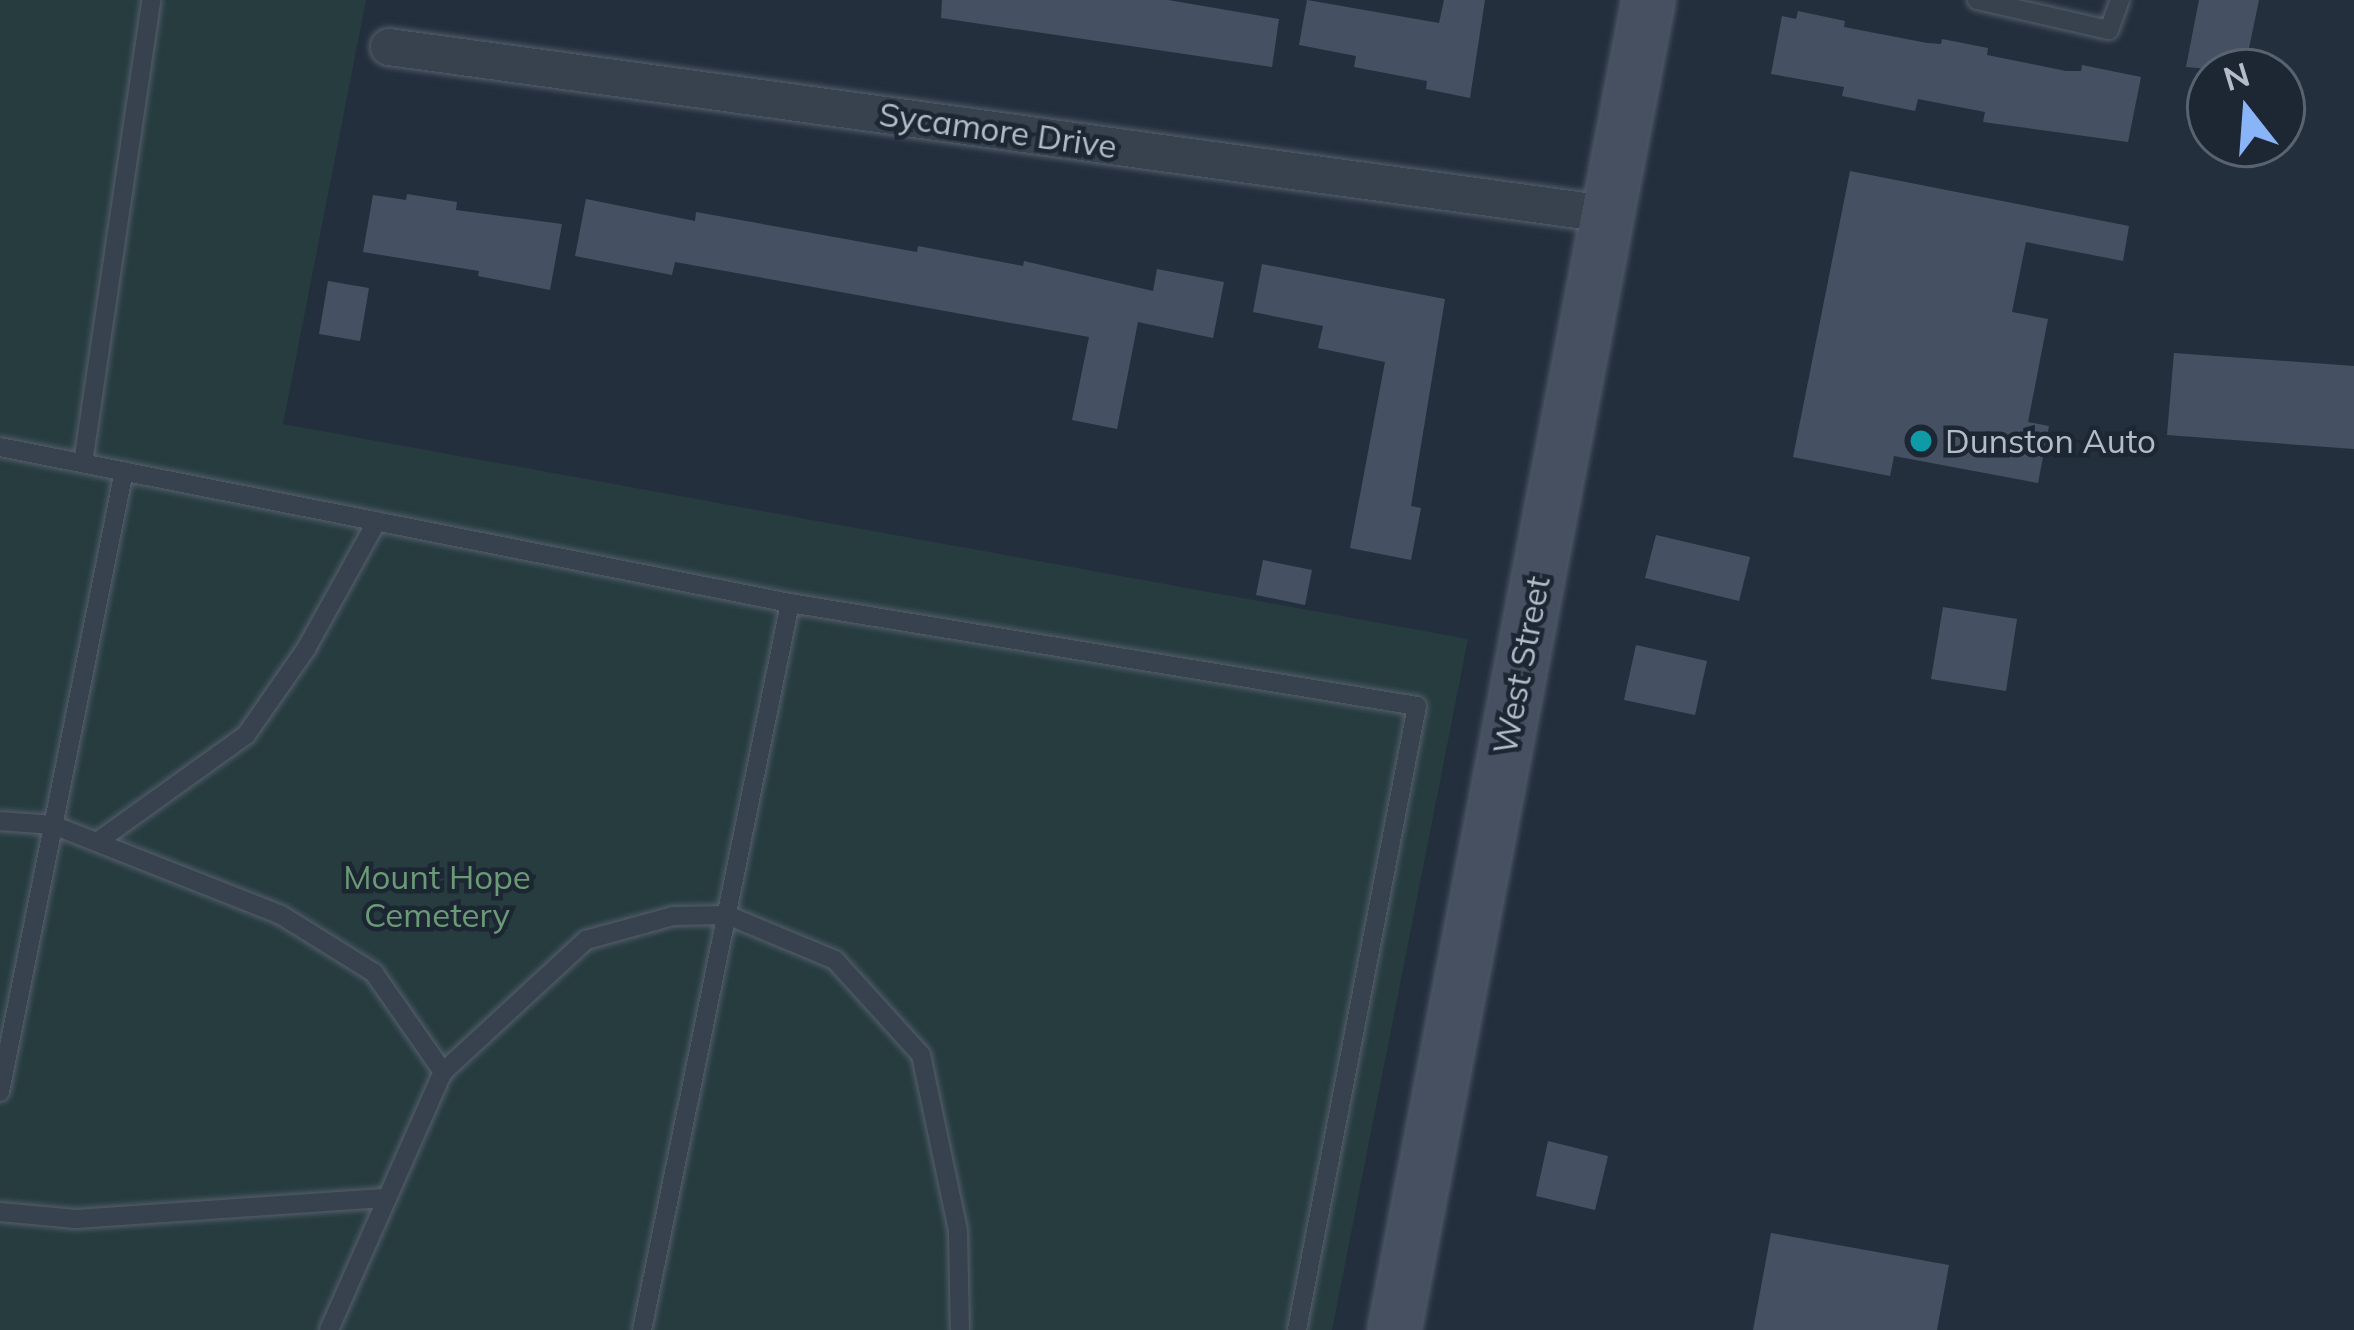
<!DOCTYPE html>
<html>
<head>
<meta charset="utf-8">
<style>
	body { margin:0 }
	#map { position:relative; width:2354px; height:1330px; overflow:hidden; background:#242f3e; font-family:Mulish,sans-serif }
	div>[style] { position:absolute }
	.green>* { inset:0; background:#263c3f }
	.building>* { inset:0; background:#455162 }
	.roads { filter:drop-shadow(0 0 3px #565f6c) drop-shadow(0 0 3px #565f6c) }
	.lane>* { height:18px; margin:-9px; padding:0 9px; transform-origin:9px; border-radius:9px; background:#38414e }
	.street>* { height:36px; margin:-18px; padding:0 18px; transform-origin:18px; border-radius:18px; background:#38414e }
	.secondary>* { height:51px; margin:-25.5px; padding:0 25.5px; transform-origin:25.5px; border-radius:25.5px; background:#465061 }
	.dots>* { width:33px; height:33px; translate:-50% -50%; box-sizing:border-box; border:6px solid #1d2633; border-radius:50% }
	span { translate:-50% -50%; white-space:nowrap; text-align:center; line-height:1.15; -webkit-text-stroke:9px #1d2633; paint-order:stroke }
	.street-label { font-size:33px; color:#b4bcc9 }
	.poi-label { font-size:33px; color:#b4bcc9 }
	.left { translate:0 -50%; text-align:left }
	.park-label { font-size:33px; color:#6b9a76 }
	.north { position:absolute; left:2186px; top:48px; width:120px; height:120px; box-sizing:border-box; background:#1d2633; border:3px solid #59626f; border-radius:50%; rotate:343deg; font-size:33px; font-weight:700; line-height:48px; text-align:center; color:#b4bcc9 }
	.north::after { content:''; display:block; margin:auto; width:42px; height:54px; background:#8ab4f8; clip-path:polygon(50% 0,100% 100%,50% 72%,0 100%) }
</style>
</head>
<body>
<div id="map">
	<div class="green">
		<div style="clip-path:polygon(0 0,366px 0,283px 424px,1468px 639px,1332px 1330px,0 1330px)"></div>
	</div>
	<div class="building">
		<div style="clip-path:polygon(942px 0,1168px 0,1279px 19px,1272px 67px,941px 18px)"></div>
		<div style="clip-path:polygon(1307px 0,1439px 23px,1444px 0,1485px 0,1470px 98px,1426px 89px,1427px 81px,1354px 67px,1356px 56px,1299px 45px)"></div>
		<div style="clip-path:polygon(2199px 0,2259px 0,2244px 72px,2186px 67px)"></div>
		<div style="clip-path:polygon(1798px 11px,1845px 21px,1844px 27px,1927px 43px,1941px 44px,1942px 39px,1988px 48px,1987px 55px,2066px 71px,2081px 71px,2082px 65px,2141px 77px,2128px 142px,1983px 122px,1985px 112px,1918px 99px,1915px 111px,1842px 96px,1844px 87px,1771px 74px,1782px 16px,1796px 19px)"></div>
		<div style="clip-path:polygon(1850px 171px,2129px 226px,2123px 261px,2026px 242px,2012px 312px,2048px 319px,2028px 422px,2049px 426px,2038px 483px,1894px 456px,1890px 476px,1793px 457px)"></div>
		<div style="clip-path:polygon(407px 194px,457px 202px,456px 210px,562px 224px,550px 290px,478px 276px,479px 271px,363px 252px,373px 195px,406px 200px)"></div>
		<div style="clip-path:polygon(586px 199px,695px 221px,696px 212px,917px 252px,918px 246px,1023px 266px,1024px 261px,1153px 291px,1157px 269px,1224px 282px,1213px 338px,1138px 322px,1117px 429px,1072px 420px,1089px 337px,675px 262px,672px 275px,575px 256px)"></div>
		<div style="clip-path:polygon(1262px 264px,1445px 299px,1411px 506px,1421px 508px,1411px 560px,1350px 548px,1385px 362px,1318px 348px,1323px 326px,1253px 312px)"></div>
		<div style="clip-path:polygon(328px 281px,369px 288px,360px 341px,319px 334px)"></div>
		<div style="clip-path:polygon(2174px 353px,2354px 366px,2354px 449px,2167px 435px)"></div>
		<div style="clip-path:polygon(1656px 535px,1750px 557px,1739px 601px,1645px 578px)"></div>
		<div style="clip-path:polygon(1263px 560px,1312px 570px,1305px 605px,1256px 595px)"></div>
		<div style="clip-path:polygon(1943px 607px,2017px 619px,2006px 691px,1931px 679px)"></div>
		<div style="clip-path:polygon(1636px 645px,1707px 661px,1695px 715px,1624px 700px)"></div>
		<div style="clip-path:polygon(1548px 1141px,1608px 1156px,1595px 1210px,1536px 1196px)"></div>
		<div style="clip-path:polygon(1771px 1233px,1949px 1265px,1937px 1330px,1753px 1330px)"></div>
	</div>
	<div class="roads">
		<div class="lane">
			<div style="left:1977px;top:0;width:135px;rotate:12.8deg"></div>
			<div style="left:2109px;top:30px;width:32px;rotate:-70deg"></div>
			<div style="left:0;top:447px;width:805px;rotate:11.17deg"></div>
			<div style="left:790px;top:603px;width:635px;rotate:9.33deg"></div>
			<div style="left:1417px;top:706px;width:635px;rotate:100.89deg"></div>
			<div style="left:83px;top:463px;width:468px;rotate:-81.6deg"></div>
			<div style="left:0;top:821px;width:53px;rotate:4.3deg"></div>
			<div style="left:53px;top:825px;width:245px;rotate:21.5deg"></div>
			<div style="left:281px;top:915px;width:110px;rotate:31.9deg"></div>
			<div style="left:374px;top:973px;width:121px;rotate:55.1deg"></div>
			<div style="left:97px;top:842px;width:183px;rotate:-35.7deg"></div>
			<div style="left:246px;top:735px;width:105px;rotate:-55.1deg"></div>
			<div style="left:306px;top:649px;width:146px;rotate:-61deg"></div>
			<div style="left:0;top:1092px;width:633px;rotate:-78.71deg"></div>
			<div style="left:0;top:1212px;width:76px;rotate:5.3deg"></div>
			<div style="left:76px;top:1219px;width:312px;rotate:-3.9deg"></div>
			<div style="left:329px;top:1330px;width:282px;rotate:-66.2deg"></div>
			<div style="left:443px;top:1072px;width:195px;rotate:-42.7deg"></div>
			<div style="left:586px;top:940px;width:90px;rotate:-15.4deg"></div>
			<div style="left:673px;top:916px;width:54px;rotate:-1.1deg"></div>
			<div style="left:727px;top:915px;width:117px;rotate:22.6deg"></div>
			<div style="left:835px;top:960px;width:128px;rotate:47.8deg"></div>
			<div style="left:921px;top:1055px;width:179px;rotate:78.1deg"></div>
			<div style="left:958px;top:1230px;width:100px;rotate:88.9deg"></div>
			<div style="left:642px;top:1330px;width:742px;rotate:-78.49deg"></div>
		</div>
		<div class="street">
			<div style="left:389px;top:47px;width:1229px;rotate:7.81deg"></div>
		</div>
		<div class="secondary">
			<div style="left:1394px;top:1330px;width:1354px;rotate:-79.19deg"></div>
		</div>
	</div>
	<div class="dots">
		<div style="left:1921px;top:441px;background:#0f9aa8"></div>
	</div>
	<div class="street-label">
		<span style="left:998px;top:130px;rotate:8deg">Sycamore Drive</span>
		<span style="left:1521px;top:665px;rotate:-79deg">West Street</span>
	</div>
	<div class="poi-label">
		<span class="left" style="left:1945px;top:441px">Dunston Auto</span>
	</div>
	<div class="park-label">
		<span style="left:437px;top:896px">Mount Hope<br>Cemetery</span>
	</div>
	<div class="north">N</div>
</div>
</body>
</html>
